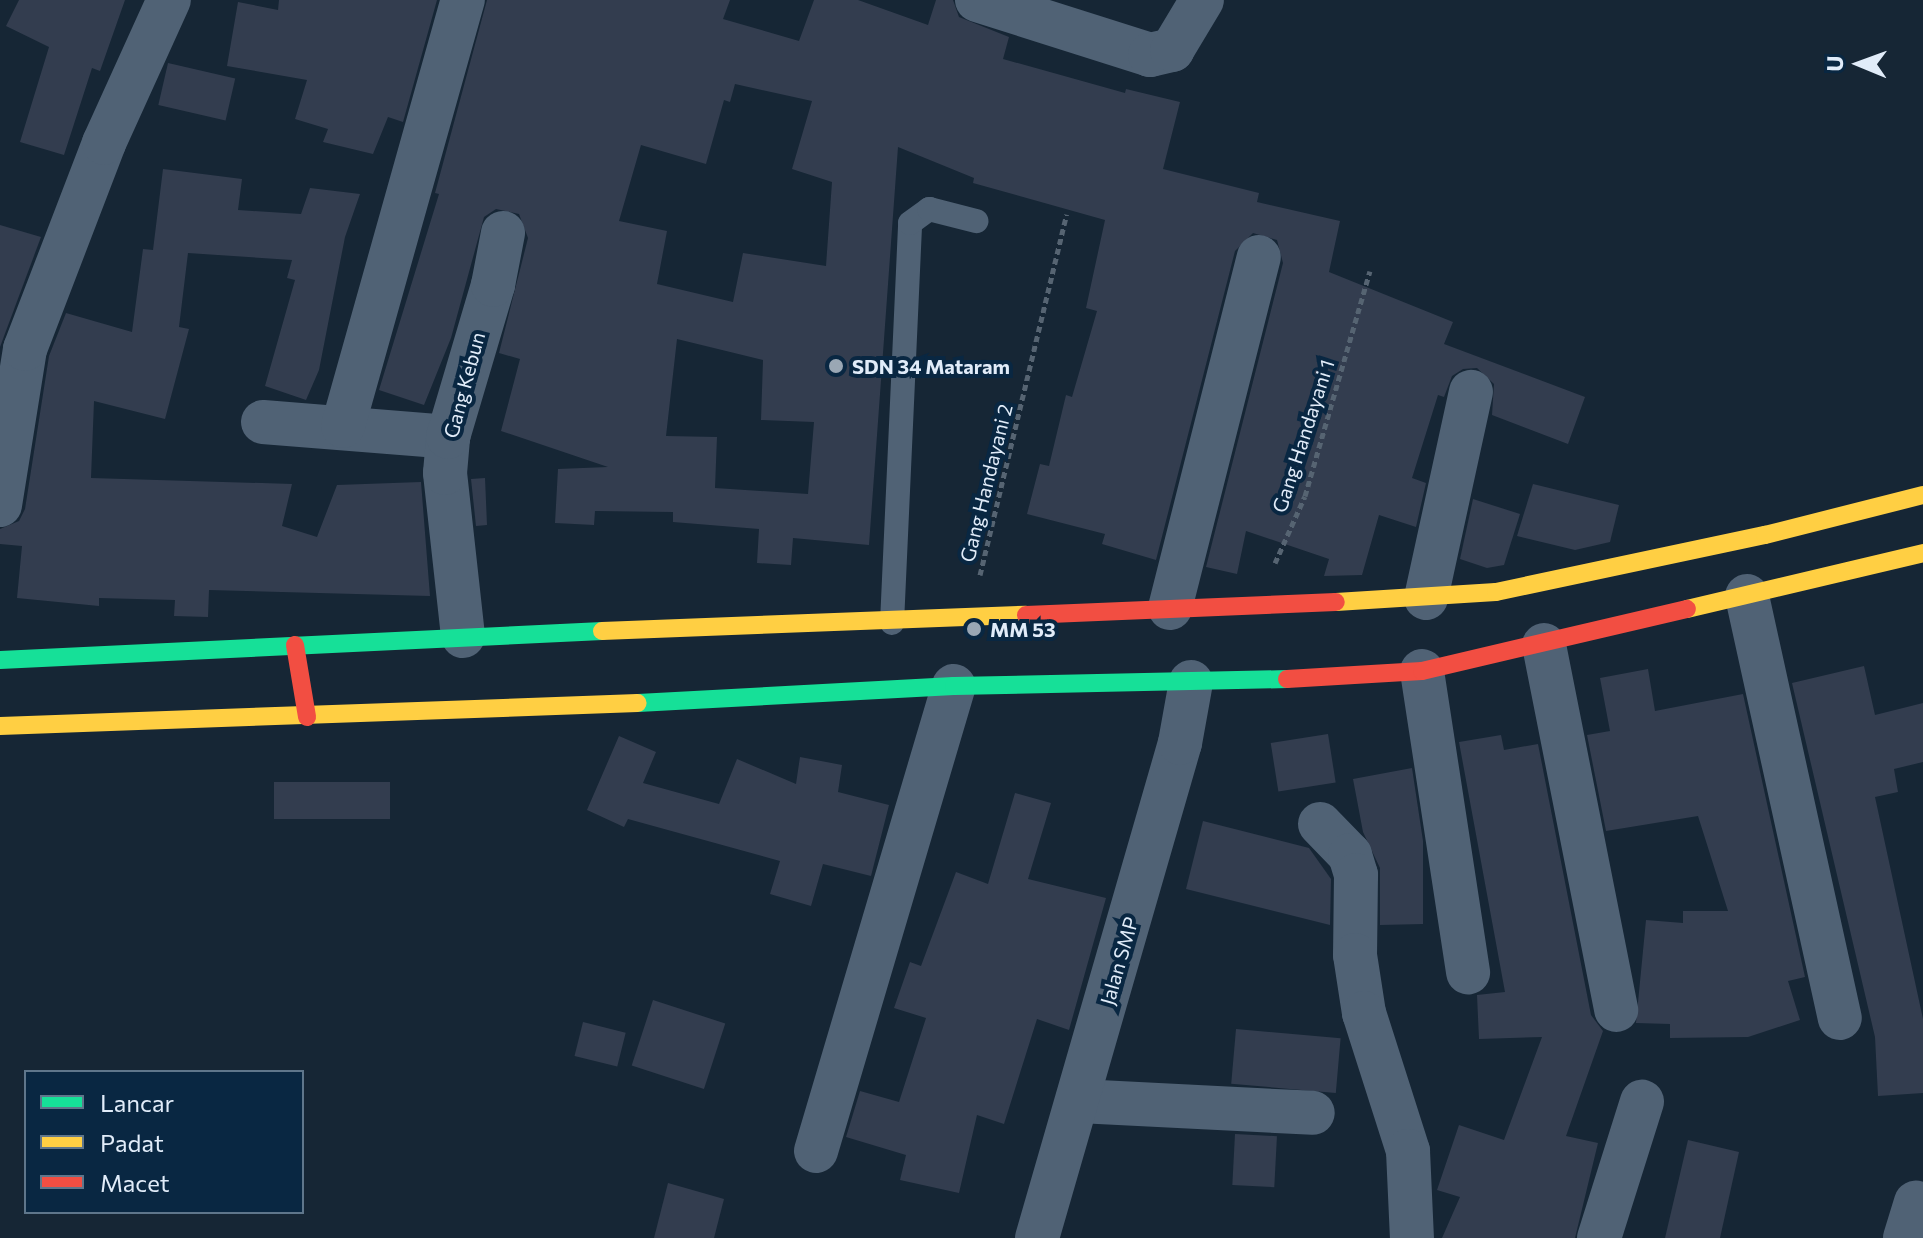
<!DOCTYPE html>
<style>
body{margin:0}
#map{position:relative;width:1923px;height:1238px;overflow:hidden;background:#162635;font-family:Commissioner,sans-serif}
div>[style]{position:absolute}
.building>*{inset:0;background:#333d4f;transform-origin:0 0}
.path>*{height:5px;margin-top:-2.5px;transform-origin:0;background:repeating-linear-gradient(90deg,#566472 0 6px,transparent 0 10px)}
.lane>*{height:24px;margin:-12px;padding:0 12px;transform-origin:12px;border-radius:12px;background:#506275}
.street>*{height:44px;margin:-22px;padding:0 22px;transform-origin:22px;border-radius:22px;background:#506275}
.fast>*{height:18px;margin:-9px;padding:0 9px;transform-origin:9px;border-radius:9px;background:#16e098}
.slow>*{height:18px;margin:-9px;padding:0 9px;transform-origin:9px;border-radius:9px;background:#ffcf43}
.jam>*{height:18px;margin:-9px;padding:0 9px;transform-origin:9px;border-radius:9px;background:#f24e42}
.dots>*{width:22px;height:22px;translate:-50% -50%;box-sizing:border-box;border:4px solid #092742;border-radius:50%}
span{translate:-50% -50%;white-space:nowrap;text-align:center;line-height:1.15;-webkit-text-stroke:8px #092742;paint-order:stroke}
.poi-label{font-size:20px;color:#e1ecf9;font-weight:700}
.left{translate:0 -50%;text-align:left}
.street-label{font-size:20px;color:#e1ecf9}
.legend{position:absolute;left:24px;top:1070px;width:280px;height:144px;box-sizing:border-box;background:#092742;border:2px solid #5f768b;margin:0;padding:10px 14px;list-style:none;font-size:24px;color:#e1ecf9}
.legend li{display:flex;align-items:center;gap:16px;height:40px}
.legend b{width:40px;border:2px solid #5f768b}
.north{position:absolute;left:1819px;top:24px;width:80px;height:80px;-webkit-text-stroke:6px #092742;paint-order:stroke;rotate:271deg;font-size:22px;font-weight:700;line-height:32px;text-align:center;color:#e1ecf9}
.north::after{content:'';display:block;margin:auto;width:28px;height:36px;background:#e1ecf9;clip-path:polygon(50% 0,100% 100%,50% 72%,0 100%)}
</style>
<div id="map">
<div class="building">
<div style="clip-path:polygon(19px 0,125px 0,100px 71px,92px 68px,64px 155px,20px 142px,49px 47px,6px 26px)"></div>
<div style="clip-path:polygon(279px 0,437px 0,403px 122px,388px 117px,373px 154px,323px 142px,328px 129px,295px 119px,307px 80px,227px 66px,238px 2px,278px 10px)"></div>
<div style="clip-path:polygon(evenodd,487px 0,730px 0,723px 19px,799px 41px,814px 0,858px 0,928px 25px,936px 0,953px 0,959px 17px,1009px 37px,1003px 59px,1125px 93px,1126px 89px,1180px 102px,1163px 169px,1259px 193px,1257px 202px,1340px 221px,1329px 272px,1453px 322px,1444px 344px,1585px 397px,1568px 444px,1492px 415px,1494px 384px,1477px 368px,1463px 369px,1452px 376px,1444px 397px,1438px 395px,1412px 478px,1426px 483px,1416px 527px,1379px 515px,1362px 575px,1324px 576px,1329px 559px,1246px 531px,1237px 574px,1206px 567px,1283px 263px,1277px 240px,1253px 233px,1235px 251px,1156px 560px,1102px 544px,1105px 534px,1027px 514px,1040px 464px,1049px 466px,1066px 395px,1072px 397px,1097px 311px,1086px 308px,1105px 220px,973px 183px,974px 178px,898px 147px,869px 545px,793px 538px,791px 565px,757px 563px,759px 529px,673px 522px,673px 512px,595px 511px,594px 525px,555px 523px,558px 469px,608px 467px,501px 431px,520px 359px,499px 353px,528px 238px,519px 214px,496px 209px,484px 217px,451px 338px,424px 405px,379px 390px,439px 194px,435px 193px,487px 0,735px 84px,812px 101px,792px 169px,832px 182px,826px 266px,743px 253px,733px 302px,657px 284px,667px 231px,619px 221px,641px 145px,706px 164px,724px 100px,730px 102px,735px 84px,487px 0,677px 339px,763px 360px,761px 420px,814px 422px,808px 494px,715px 488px,717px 437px,666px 436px,677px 339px)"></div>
<div style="left:168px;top:63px;width:69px;height:43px;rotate:13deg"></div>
<div style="clip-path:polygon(163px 169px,242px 179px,238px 210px,301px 214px,310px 188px,360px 194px,345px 237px,319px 370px,306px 400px,265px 386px,295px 280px,287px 278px,292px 260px,188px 253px,179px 327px,189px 329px,165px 419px,94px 401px,91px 478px,292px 484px,282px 526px,317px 537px,337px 485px,421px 482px,430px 596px,209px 590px,208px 617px,174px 616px,175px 600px,99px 598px,99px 606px,17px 598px,22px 546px,0 544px,0 529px,19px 521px,25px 509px,49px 356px,66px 313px,132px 332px,143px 249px,153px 250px)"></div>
<div style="clip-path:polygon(0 225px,41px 237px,0 347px)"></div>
<div style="clip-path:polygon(485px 478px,487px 525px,476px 526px,471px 479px)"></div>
<div style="clip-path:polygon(1533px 484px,1619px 505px,1610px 542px,1575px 550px,1517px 536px)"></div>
<div style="clip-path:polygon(1473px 499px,1520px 514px,1504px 565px,1487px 568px,1460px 559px)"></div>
<div style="clip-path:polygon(1864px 666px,1875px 715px,1923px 703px,1923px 762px,1894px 769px,1898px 792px,1875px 797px,1923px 1019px,1923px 1093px,1878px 1096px,1875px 1037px,1792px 683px)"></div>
<div style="clip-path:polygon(1648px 669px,1655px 711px,1743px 694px,1805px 977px,1788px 981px,1800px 1020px,1748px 1037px,1670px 1038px,1670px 1024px,1636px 1023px,1646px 920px,1683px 923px,1683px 911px,1728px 911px,1698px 816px,1606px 831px,1587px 735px,1610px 731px,1600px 678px)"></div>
<div style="left:1328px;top:734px;width:49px;height:58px;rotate:81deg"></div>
<div style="clip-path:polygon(1501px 735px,1504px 750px,1538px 744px,1591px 1015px,1603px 1031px,1566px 1136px,1598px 1143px,1575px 1238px,1442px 1238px,1460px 1197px,1437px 1190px,1459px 1125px,1504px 1140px,1542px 1037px,1479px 1039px,1477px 995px,1505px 992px,1459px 742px)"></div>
<div style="clip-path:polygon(619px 736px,656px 752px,643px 783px,719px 804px,737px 759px,796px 784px,800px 757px,842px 765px,838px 792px,889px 805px,871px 876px,823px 864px,811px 906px,770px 894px,780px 861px,628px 819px,624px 827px,587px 810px)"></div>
<div style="clip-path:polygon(1412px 768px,1423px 841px,1423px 924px,1380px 925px,1380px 868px,1363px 832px,1353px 779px)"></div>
<div style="left:390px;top:782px;width:37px;height:116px;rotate:90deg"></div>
<div style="clip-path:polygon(1015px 793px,1051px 803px,1028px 879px,1106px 898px,1069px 1030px,1037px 1019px,1004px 1124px,977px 1115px,959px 1193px,900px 1180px,906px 1155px,846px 1137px,860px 1091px,899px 1102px,926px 1018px,894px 1008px,910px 962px,921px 966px,956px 872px,988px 884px)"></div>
<div style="clip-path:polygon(1203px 821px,1309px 848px,1331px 879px,1330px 925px,1186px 889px)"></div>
<div style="left:653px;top:1000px;width:76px;height:69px;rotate:18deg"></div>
<div style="left:583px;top:1022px;width:44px;height:35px;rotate:14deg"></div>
<div style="left:1236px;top:1029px;width:105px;height:55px;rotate:5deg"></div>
<div style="left:1235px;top:1134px;width:42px;height:51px;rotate:3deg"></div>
<div style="clip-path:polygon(1688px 1140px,1739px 1152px,1720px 1238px,1665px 1238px)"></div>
<div style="clip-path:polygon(668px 1183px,724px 1199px,714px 1238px,654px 1238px)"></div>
</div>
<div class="path">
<div style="left:1275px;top:563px;width:73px;rotate:-65.9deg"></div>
<div style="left:1305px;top:496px;width:234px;rotate:-73.9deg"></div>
<div style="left:980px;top:575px;width:371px;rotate:-76.5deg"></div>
</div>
<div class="lane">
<div style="left:892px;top:623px;width:400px;rotate:-87.4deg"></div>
<div style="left:910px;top:223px;width:24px;rotate:-36deg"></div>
<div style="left:929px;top:209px;width:49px;rotate:14.3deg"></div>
</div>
<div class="street">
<div style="left:977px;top:0;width:182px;rotate:17.6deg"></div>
<div style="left:1150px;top:55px;width:23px;rotate:-13deg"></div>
<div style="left:1172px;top:50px;width:58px;rotate:-59deg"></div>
<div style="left:263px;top:422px;width:186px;rotate:4.6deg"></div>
<div style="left:343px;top:426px;width:443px;rotate:-74.3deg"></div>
<div style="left:0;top:505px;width:158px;rotate:-80.9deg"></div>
<div style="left:25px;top:349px;width:221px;rotate:-69deg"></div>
<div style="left:104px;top:143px;width:157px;rotate:-65.6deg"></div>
<div style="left:1747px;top:596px;width:432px;rotate:77.6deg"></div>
<div style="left:1426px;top:598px;width:211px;rotate:-77.7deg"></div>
<div style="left:1170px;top:608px;width:362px;rotate:-75.8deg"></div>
<div style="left:463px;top:636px;width:164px;rotate:-96.3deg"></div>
<div style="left:445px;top:473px;width:36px;rotate:-85deg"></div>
<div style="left:448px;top:437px;width:159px;rotate:-73.5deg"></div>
<div style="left:493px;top:285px;width:53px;rotate:-79.1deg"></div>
<div style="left:1544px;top:645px;width:372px;rotate:78.8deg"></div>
<div style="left:1422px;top:671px;width:305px;rotate:81.3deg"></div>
<div style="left:1320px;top:824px;width:43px;rotate:45.9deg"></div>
<div style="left:1350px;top:855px;width:21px;rotate:73deg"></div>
<div style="left:1356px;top:875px;width:80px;rotate:90.7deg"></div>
<div style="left:1355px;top:955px;width:59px;rotate:81.2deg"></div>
<div style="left:1364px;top:1013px;width:145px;rotate:72.3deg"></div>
<div style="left:1408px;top:1151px;width:87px;rotate:87.4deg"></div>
<div style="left:1079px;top:1101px;width:234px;rotate:2.9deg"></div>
<div style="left:816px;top:1151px;width:485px;rotate:-73.5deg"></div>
<div style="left:1037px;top:1238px;width:515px;rotate:-73.89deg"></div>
<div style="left:1180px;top:743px;width:62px;rotate:-79.8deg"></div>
<div style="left:1599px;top:1238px;width:143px;rotate:-72.5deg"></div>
<div style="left:1905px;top:1238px;width:37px;rotate:-73deg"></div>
</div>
<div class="fast">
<div style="left:0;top:660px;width:603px;rotate:-2.76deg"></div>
<div style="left:638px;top:703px;width:316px;rotate:-3.1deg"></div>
<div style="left:954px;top:686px;width:333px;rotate:-1.2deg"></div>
</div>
<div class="slow">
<div style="left:1336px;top:602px;width:160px;rotate:-3.6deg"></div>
<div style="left:1496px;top:592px;width:275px;rotate:-12deg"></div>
<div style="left:1765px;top:535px;width:163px;rotate:-14.2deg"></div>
<div style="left:1687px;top:609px;width:243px;rotate:-13.3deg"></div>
<div style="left:602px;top:631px;width:424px;rotate:-2.2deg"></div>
<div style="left:0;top:726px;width:638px;rotate:-2.06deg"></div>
</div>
<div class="jam">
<div style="left:1026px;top:615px;width:310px;rotate:-2.4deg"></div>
<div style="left:295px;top:645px;width:73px;rotate:80.5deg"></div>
<div style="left:1287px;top:679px;width:135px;rotate:-3.4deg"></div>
<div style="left:1422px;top:671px;width:272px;rotate:-13.2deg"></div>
</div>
<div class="dots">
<div style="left:836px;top:366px;background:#9aa7b4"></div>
<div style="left:974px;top:629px;background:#9aa7b4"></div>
</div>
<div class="poi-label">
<span class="left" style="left:852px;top:366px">SDN 34 Mataram</span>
<span class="left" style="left:990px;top:629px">MM 53</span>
</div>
<div class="street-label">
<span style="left:464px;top:385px;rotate:-75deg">Gang Kebun</span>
<span style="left:1303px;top:436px;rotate:-72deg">Gang Handayani 1</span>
<span style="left:986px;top:483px;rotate:-76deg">Gang Handayani 2</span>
<span style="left:1119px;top:961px;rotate:-74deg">Jalan SMP</span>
</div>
<ul class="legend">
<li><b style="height:10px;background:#16e098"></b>Lancar</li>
<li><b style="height:10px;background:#ffcf43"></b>Padat</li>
<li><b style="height:10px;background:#f24e42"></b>Macet</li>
</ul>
<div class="north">U</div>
</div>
